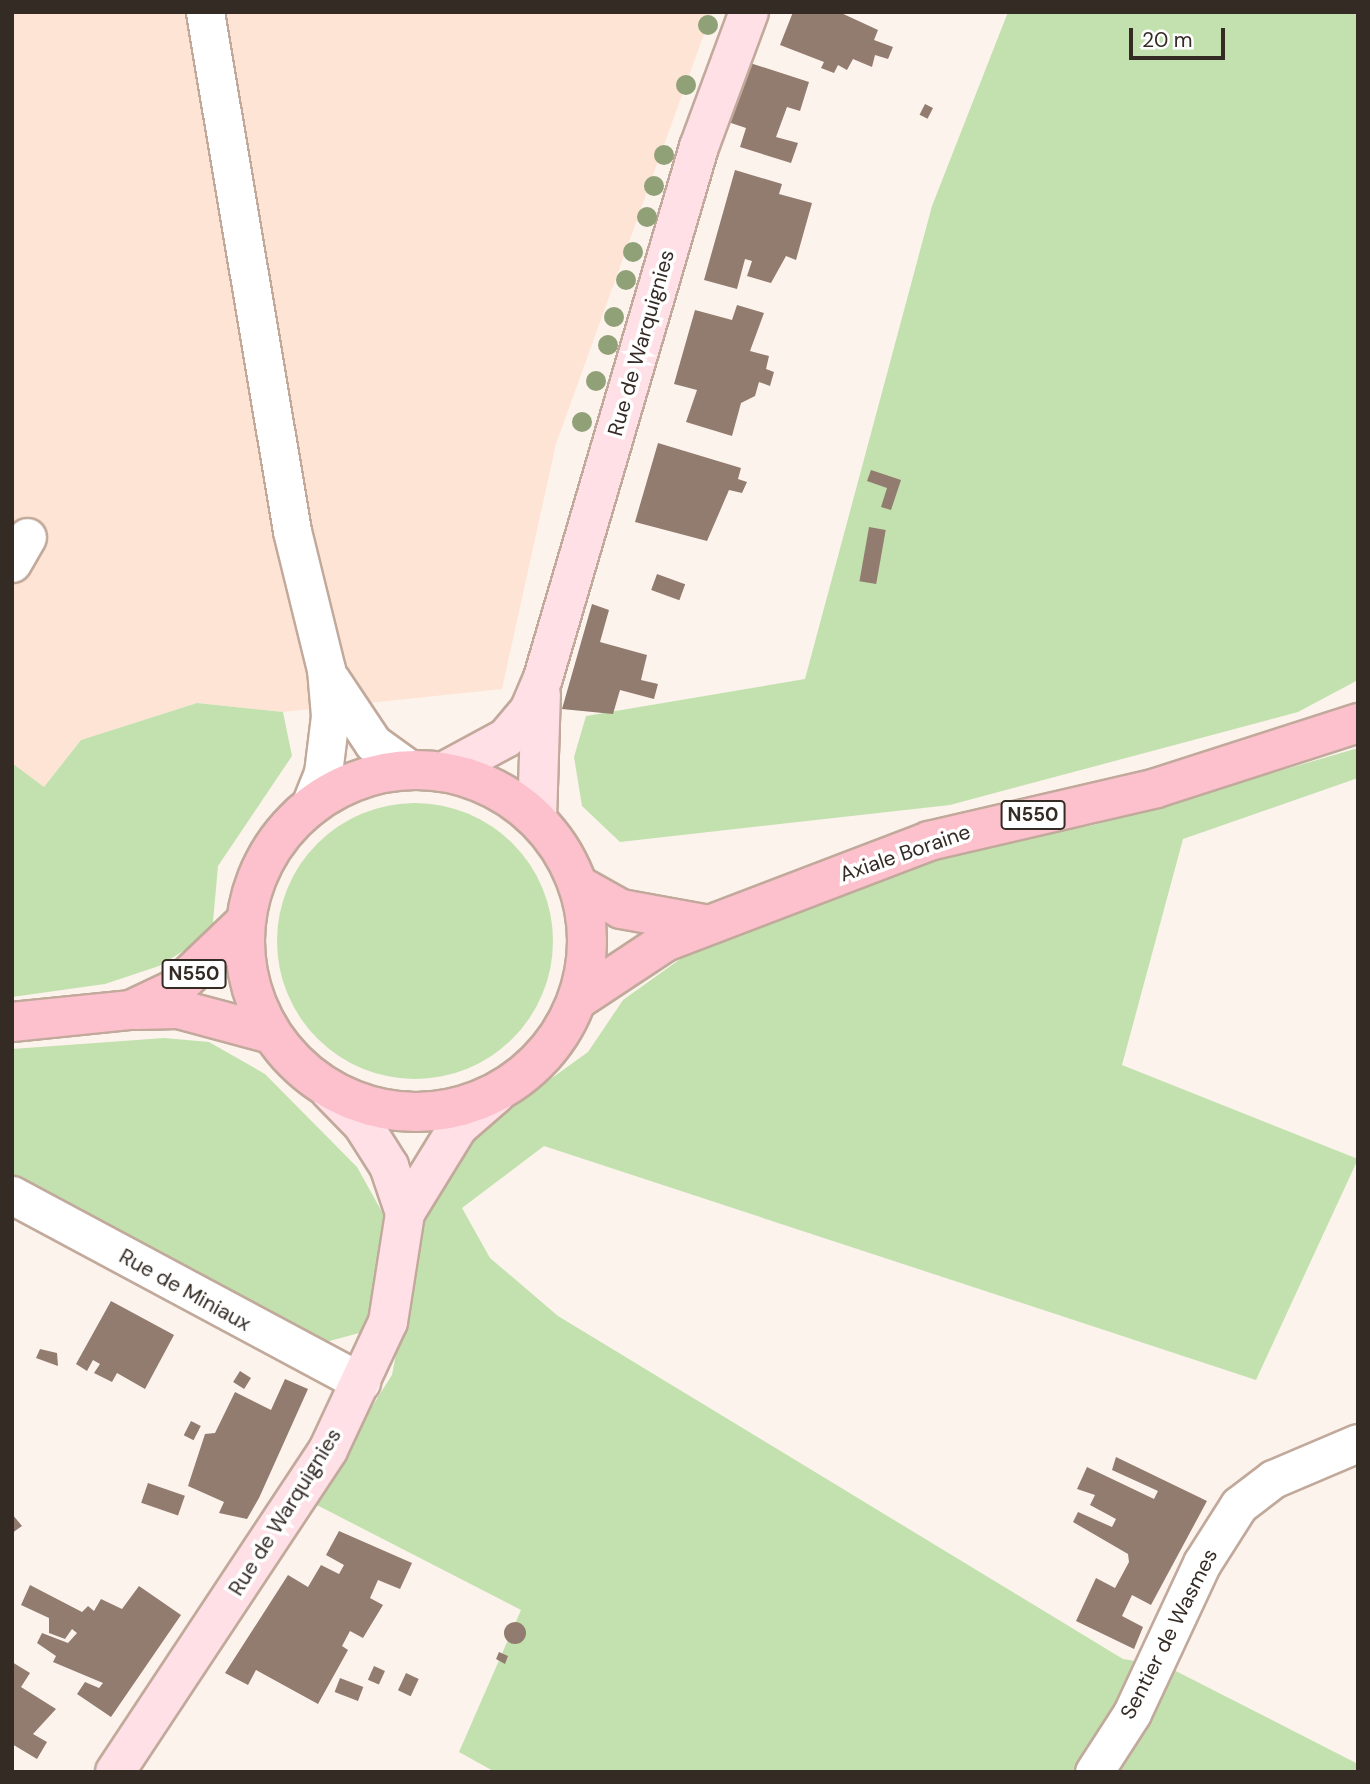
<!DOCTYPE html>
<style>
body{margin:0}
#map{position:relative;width:1370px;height:1784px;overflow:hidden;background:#fdf3ed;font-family:"DM Sans",sans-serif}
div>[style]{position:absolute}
.built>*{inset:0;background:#fee4d5}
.green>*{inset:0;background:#c2e1af}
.round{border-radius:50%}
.building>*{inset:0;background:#927b6f;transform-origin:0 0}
.roads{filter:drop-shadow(2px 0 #c1a99b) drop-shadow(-2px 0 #c1a99b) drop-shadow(0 2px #c1a99b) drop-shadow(0 -2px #c1a99b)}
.street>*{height:37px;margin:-18.5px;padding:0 18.5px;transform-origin:18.5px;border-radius:18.5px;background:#fff}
.secondary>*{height:38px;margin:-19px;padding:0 19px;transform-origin:19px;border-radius:19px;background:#fee0e6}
.primary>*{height:38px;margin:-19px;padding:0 19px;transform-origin:19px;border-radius:19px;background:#fdc1cd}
.primary>.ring{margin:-19px;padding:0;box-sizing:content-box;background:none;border:38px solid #fdc1cd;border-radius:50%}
.trees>*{width:20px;height:20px;margin:-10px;border-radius:50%;background:#90a077}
span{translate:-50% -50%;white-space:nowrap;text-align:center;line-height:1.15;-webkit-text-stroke:7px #fff;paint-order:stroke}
.shield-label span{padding:2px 5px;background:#fff;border:2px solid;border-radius:5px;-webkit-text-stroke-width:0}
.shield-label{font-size:19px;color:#342b25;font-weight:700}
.street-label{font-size:21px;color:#342b25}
.frame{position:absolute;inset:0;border:14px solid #342b25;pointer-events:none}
.scale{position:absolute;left:1129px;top:28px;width:96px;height:32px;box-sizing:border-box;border:4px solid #342b25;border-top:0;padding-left:9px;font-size:21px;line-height:24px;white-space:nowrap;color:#342b25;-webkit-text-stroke:5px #fff;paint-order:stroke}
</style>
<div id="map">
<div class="built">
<div style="clip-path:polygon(12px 12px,712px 12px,556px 444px,502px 689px,283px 712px,197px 703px,81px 740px,44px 787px,12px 763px)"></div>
</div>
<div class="green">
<div style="clip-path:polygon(1008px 12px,1358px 12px,1358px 680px,1298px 712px,950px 805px,620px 842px,582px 806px,574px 757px,586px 716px,805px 679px,932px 206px)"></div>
<div style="clip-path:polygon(197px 703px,283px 712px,292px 756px,218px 866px,212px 933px,159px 966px,105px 984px,12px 997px,12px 763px,44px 787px,81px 740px)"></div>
<div style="clip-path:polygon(1358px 748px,1358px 778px,1183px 839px,1122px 1065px,1358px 1159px,1256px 1380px,544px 1146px,462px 1208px,490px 1258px,558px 1316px,1123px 1659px,1166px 1666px,1358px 1764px,1358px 1772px,495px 1772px,459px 1752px,521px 1610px,311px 1502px,392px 1375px,427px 1194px,474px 1134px,588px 1052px,623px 1000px,683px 957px,974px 846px,1094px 825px)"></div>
<div class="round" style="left:277px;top:803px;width:276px;height:276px"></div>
<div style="clip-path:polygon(164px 1038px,209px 1042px,265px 1074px,357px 1167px,391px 1228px,363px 1332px,322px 1343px,12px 1174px,12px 1049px)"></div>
</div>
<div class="building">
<div style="clip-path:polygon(793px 12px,839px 12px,878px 30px,874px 40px,893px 47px,888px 59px,875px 55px,872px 67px,853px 59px,847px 70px,838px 65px,834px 73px,821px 68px,824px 62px,780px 45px)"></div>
<div style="clip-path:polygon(750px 63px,809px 82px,800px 111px,787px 107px,776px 137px,798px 143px,791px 163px,740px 147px,746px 128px,728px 122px)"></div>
<div style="left:925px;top:104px;width:9px;height:12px;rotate:27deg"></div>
<div style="clip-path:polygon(735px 170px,782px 184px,779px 194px,812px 203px,796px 260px,786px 256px,771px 283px,747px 276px,752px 261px,745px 259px,737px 289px,704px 280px)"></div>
<div style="clip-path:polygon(737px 305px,764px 313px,750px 351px,769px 356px,766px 369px,774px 372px,770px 386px,759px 382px,755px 396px,741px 403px,732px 436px,686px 422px,697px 390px,674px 384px,695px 310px,732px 320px)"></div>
<div style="clip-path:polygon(658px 443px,741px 468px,738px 479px,747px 482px,742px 493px,729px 490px,707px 541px,635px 522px)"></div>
<div style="clip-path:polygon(871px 470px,901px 480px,891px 510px,881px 507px,887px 488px,867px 481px)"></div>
<div style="left:869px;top:527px;width:17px;height:55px;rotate:10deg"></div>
<div style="left:657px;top:574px;width:30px;height:17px;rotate:20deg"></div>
<div style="clip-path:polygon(592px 604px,609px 610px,600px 642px,647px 655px,641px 680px,658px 684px,654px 699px,620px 690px,613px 714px,562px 709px)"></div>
<div style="clip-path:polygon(111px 1301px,174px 1335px,145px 1389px,117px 1373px,112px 1382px,94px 1373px,100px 1364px,93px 1360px,87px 1371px,76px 1364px)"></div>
<div style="clip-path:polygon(40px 1349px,57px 1353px,58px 1366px,36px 1358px)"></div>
<div style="left:240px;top:1371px;width:13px;height:13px;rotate:32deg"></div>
<div style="clip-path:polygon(285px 1379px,308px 1389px,259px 1498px,247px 1519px,219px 1513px,224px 1502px,188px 1486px,205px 1434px,215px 1433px,235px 1392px,271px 1410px)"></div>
<div style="left:191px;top:1421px;width:11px;height:16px;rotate:27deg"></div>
<div style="clip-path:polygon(1116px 1457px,1207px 1501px,1151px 1605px,1132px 1595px,1122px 1616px,1143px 1627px,1134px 1649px,1076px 1621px,1096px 1578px,1115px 1588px,1129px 1562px,1128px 1554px,1073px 1522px,1078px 1512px,1112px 1527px,1116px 1519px,1090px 1505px,1095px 1495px,1077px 1489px,1087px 1467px,1154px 1499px,1158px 1491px,1112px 1470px)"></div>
<div style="left:148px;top:1483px;width:39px;height:21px;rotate:19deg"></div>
<div style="clip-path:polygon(12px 1514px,22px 1526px,12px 1533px)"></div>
<div style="clip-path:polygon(339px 1531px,412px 1563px,400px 1589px,378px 1580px,370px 1598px,383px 1605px,363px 1638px,350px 1631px,342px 1646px,348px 1650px,318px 1704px,256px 1670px,248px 1685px,225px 1673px,288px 1575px,308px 1587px,321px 1565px,339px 1574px,344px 1565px,326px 1555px)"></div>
<div style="clip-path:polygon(30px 1585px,82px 1612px,88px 1606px,94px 1611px,101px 1599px,122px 1609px,139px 1586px,181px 1615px,111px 1717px,77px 1694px,85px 1682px,99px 1688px,103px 1683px,53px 1662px,56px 1656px,37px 1643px,42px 1633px,68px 1643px,77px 1633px,72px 1629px,65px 1639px,49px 1633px,49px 1618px,21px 1605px)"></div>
<div class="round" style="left:504px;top:1622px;width:22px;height:22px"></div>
<div style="clip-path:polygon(499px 1652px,508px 1656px,505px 1664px,496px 1659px)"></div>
<div style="clip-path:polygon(12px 1662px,30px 1673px,21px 1687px,56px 1709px,33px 1734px,47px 1742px,37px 1759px,12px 1744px)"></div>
<div style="left:374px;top:1666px;width:12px;height:15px;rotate:24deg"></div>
<div style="left:406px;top:1673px;width:14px;height:19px;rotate:25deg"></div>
<div style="left:340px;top:1678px;width:25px;height:15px;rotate:21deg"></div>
</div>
<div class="roads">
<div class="street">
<div style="left:205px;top:12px;width:526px;rotate:80.48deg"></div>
<div style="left:292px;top:531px;width:142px;rotate:76.2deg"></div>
<div style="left:326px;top:669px;width:47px;rotate:85.1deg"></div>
<div style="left:330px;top:716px;width:57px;rotate:97deg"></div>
<div style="left:323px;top:773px;width:37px;rotate:112deg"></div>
<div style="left:12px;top:563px;width:30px;rotate:-60deg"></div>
<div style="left:331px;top:680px;width:76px;rotate:56.3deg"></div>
<div style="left:373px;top:743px;width:44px;rotate:35.8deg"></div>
<div style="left:12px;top:1195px;width:396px;rotate:28.2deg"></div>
<div style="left:1094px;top:1772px;width:70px;rotate:-57.2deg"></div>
<div style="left:1132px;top:1713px;width:166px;rotate:-65deg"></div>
<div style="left:1202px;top:1563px;width:69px;rotate:-57.5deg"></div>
<div style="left:1239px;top:1505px;width:43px;rotate:-37.4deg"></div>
<div style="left:1273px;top:1479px;width:92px;rotate:-23deg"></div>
</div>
<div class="secondary">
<div style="left:443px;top:772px;width:72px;rotate:-28.4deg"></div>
<div style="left:506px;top:738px;width:35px;rotate:-50deg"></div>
<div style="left:529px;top:711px;width:36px;rotate:-67deg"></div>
<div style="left:543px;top:678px;width:553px;rotate:-73.63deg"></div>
<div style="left:699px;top:147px;width:144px;rotate:-69.7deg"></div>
<div style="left:537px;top:819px;width:125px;rotate:-88.2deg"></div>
<div style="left:329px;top:1090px;width:49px;rotate:45.8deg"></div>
<div style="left:363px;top:1125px;width:49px;rotate:57.6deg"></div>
<div style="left:389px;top:1166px;width:50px;rotate:71.2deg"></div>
<div style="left:115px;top:1772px;width:386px;rotate:-56.5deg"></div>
<div style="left:328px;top:1450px;width:141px;rotate:-64.9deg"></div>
<div style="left:388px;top:1322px;width:110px;rotate:-81.1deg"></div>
<div style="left:405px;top:1213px;width:101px;rotate:-58.4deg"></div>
<div style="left:458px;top:1127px;width:50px;rotate:-41deg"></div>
</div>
<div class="primary">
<div class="ring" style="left:245px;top:770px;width:304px;height:304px"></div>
<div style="left:580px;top:886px;width:47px;rotate:29.3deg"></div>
<div style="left:621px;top:909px;width:84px;rotate:10.2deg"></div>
<div style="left:579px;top:999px;width:103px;rotate:-33.5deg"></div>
<div style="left:665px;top:942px;width:283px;rotate:-20.9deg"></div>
<div style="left:929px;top:841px;width:233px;rotate:-13.1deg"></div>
<div style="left:1156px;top:788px;width:212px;rotate:-17.8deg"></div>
<div style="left:137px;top:1010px;width:41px;rotate:-1.4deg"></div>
<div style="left:178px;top:1009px;width:96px;rotate:15deg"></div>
<div style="left:12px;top:1022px;width:120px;rotate:-5.8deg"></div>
<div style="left:131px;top:1010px;width:49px;rotate:-25.5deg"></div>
<div style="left:175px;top:989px;width:97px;rotate:-43.7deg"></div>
</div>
</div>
<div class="trees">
<div style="left:708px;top:25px"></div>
<div style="left:686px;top:85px"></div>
<div style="left:664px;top:155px"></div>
<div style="left:654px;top:186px"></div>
<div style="left:647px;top:217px"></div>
<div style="left:633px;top:252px"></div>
<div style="left:626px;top:280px"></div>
<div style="left:614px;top:317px"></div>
<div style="left:608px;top:345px"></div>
<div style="left:596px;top:381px"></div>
<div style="left:582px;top:422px"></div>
</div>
<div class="shield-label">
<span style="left:1033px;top:815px">N550</span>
<span style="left:194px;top:974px">N550</span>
</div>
<div class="street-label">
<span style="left:641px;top:343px;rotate:-74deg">Rue de Warquignies</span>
<span style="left:905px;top:853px;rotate:-19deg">Axiale Boraine</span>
<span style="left:185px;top:1290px;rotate:29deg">Rue de Miniaux</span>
<span style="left:285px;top:1512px;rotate:-58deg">Rue de Warquignies</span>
<span style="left:1169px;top:1634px;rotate:-63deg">Sentier de Wasmes</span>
</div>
<div class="frame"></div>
<div class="scale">20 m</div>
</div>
